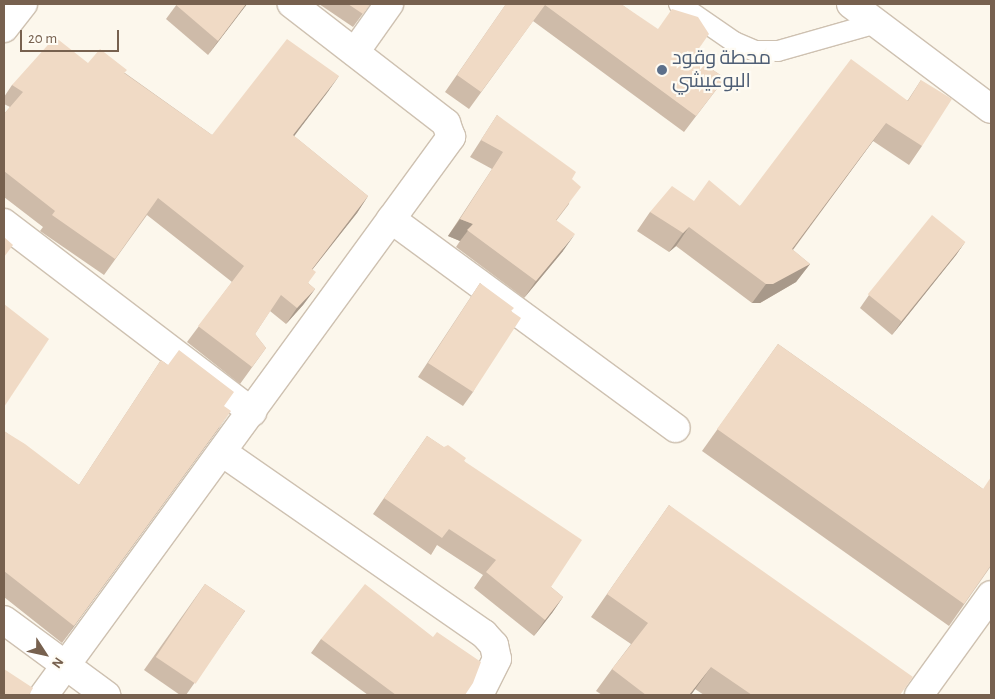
<!DOCTYPE html>
<meta charset="utf-8">
<style>
body{margin:0}
#map{position:relative;width:995px;height:699px;overflow:hidden;background:#fcf7ec;font-family:"Alegreya Sans",Cairo,sans-serif}
div>[style]{position:absolute}
.roads{filter:drop-shadow(1px 0 #cec1b1) drop-shadow(-1px 0 #cec1b1) drop-shadow(0 1px #cec1b1) drop-shadow(0 -1px #cec1b1)}
.service>*{height:20px;margin:-10px;padding:0 10px;transform-origin:10px;border-radius:10px;background:#fff}
.minor>*{height:28px;margin:-14px;padding:0 14px;transform-origin:14px;border-radius:14px;background:#fff}
.secondary>*{height:28px;margin:-14px;padding:0 14px;transform-origin:14px;border-radius:14px;background:#fff}
.wall>*{inset:0;background:#cebba9}
.shaded-wall>*{inset:0;background:#a8998a}
.building>*{inset:0;background:#f0dac5;transform-origin:0 0}
.dots>*{width:14px;height:14px;translate:-50% -50%;box-sizing:border-box;border:2px solid #fefbf3;border-radius:50%}
span{translate:-50% -50%;white-space:nowrap;text-align:center;line-height:1.15;-webkit-text-stroke:4.5px #fefbf3;paint-order:stroke}
.service-label{font-size:20px;color:#4e5e75}
.left{translate:0 -50%;text-align:left}
.frame{position:absolute;inset:0;border:5px solid #77614f;pointer-events:none}
.north{position:absolute;left:20px;top:629px;width:50px;height:50px;-webkit-text-stroke:4px #fefbf3;paint-order:stroke;rotate:125deg;font-size:14px;font-weight:700;line-height:20px;text-align:center;color:#77614f}
.north::after{content:'';display:block;margin:auto;width:18px;height:22px;background:#77614f;clip-path:polygon(50% 0,100% 100%,50% 72%,0 100%)}
.scale{position:absolute;left:20px;top:30px;width:99px;height:22px;box-sizing:border-box;border:2px solid #77614f;border-top:0;padding-left:6px;font-size:15px;line-height:18px;white-space:nowrap;color:#77614f;-webkit-text-stroke:4px #fefbf3;paint-order:stroke}
</style>
<div id="map">
<div class="roads">
<div class="service">
<div style="left:679px;top:4px;width:67px;rotate:34.6deg"></div>
<div style="left:734px;top:42px;width:23px;rotate:23deg"></div>
<div style="left:755px;top:51px;width:23px"></div>
<div style="left:778px;top:51px;width:103px;rotate:-15.8deg"></div>
</div>
<div class="minor">
<div style="left:4px;top:28px;width:31px;rotate:-52deg"></div>
<div style="left:355px;top:52px;width:59px;rotate:-54.7deg"></div>
<div style="left:391px;top:219px;width:353px;rotate:36.3deg"></div>
<div style="left:4px;top:223px;width:312px;rotate:37.3deg"></div>
<div style="left:222px;top:452px;width:319px;rotate:34.8deg"></div>
<div style="left:484px;top:634px;width:15px;rotate:48deg"></div>
<div style="left:494px;top:645px;width:14px;rotate:78deg"></div>
<div style="left:497px;top:659px;width:40px;rotate:116.6deg"></div>
<div style="left:4px;top:620px;width:127px;rotate:36.3deg"></div>
<div style="left:44px;top:695px;width:691px;rotate:-53.89deg"></div>
<div style="left:451px;top:137px;width:15px;rotate:-110deg"></div>
<div style="left:446px;top:123px;width:195px;rotate:-142.3deg"></div>
</div>
<div class="secondary">
<div style="left:851px;top:4px;width:175px;rotate:36.9deg"></div>
<div style="left:919px;top:695px;width:123px;rotate:-54.2deg"></div>
</div>
</div>
<div class="wall">
<div style="clip-path:polygon(177px 4px,247px 4px,208px 55px,166px 19px)"></div>
<div style="clip-path:polygon(319px 4px,370px 4px,353px 27px)"></div>
<div style="clip-path:polygon(506px 4px,621px 4px,693px 57px,725px 78px,713px 94px,684px 132px,533px 21px,469px 109px,445px 92px)"></div>
<div style="clip-path:polygon(88px 63px,125px 73px,212px 135px,339px 76px,294px 136px,368px 196px,357px 213px,312px 270px,308px 283px,315px 289px,303px 305px,286px 324px,270px 311px,255px 334px,266px 348px,240px 384px,187px 342px,232px 282px,147px 215px,104px 275px,40px 231px,43px 227px,4px 197px,4px 114px,10px 107px,4px 104px,4px 97px,12px 85px)"></div>
<div style="clip-path:polygon(921px 80px,922px 146px,909px 165px,873px 141px,793px 250px,810px 264px,796px 282px,760px 303px,752px 303px,676px 246px,669px 252px,637px 231px,650px 212px,694px 201px,740px 206px,908px 100px)"></div>
<div style="clip-path:polygon(497px 115px,572px 179px,569px 204px,556px 221px,563px 251px,524px 298px,456px 247px,460px 241px,448px 236px,492px 169px,470px 157px)"></div>
<div style="clip-path:polygon(965px 242px,956px 255px,892px 335px,860px 308px,869px 295px)"></div>
<div style="clip-path:polygon(480px 283px,512px 312px,473px 392px,463px 406px,418px 377px)"></div>
<div style="clip-path:polygon(778px 344px,983px 489px,991px 566px,949px 626px,702px 451px)"></div>
<div style="clip-path:polygon(161px 360px,224px 406px,219px 428px,62px 643px,4px 597px,4px 431px,79px 485px)"></div>
<div style="clip-path:polygon(427px 436px,464px 461px,551px 587px,563px 597px,552px 613px,534px 636px,474px 588px,483px 575px,437px 545px,431px 555px,373px 514px)"></div>
<div style="clip-path:polygon(669px 505px,900px 695px,704px 695px,695px 689px,691px 695px,602px 695px,596px 691px,612px 669px,631px 644px,591px 617px)"></div>
<div style="clip-path:polygon(205px 584px,245px 611px,186px 695px,180px 695px,144px 670px)"></div>
<div style="clip-path:polygon(433px 637px,465px 695px,368px 695px,311px 653px,321px 639px)"></div>
</div>
<div class="shaded-wall">
<div style="clip-path:polygon(246px 4px,247px 4px,208px 55px,218px 41px)"></div>
<div style="clip-path:polygon(339px 76px,327px 93px,282px 152px,293px 135px)"></div>
<div style="clip-path:polygon(886px 123px,873px 141px,779px 268px,792px 249px)"></div>
<div style="clip-path:polygon(368px 196px,357px 213px,300px 285px,312px 269px)"></div>
<div style="clip-path:polygon(460px 219px,473px 224px,460px 241px,448px 236px)"></div>
<div style="clip-path:polygon(689px 227px,676px 246px,669px 252px,683px 233px)"></div>
<div style="clip-path:polygon(575px 234px,563px 251px,524px 298px,536px 281px)"></div>
<div style="clip-path:polygon(965px 242px,956px 255px,892px 335px,902px 321px)"></div>
<div style="clip-path:polygon(810px 264px,796px 282px,760px 303px,752px 303px,766px 284px)"></div>
<div style="clip-path:polygon(315px 289px,303px 305px,286px 324px,297px 308px)"></div>
<div style="clip-path:polygon(231px 411px,219px 428px,62px 643px,74px 626px)"></div>
<div style="clip-path:polygon(563px 597px,552px 613px,534px 636px,545px 620px)"></div>
<div style="clip-path:polygon(711px 667px,691px 695px,689px 695px)"></div>
</div>
<div class="building">
<div style="clip-path:polygon(177px 4px,246px 4px,218px 41px,176px 5px)"></div>
<div style="clip-path:polygon(348px 4px,370px 4px,363px 14px)"></div>
<div style="clip-path:polygon(506px 4px,621px 4px,658px 29px,672px 9px,698px 17px,709px 34px,693px 57px,725px 78px,696px 116px,545px 5px,481px 92px,457px 75px)"></div>
<div style="clip-path:polygon(55px 37px,88px 63px,100px 49px,127px 70px,124px 73px,212px 135px,287px 39px,339px 76px,293px 135px,368px 196px,312px 269px,316px 272px,308px 283px,315px 289px,297px 308px,281px 295px,255px 334px,266px 348px,252px 367px,198px 326px,244px 266px,158px 198px,115px 259px,52px 215px,55px 211px,4px 171px,4px 114px,23px 92px,12px 85px)"></div>
<div style="clip-path:polygon(851px 59px,908px 101px,921px 80px,952px 99px,922px 146px,886px 123px,792px 249px,810px 264px,773px 284px,766px 284px,689px 227px,683px 233px,650px 212px,672px 186px,694px 201px,709px 180px,740px 206px)"></div>
<div style="clip-path:polygon(497px 115px,576px 172px,572px 179px,581px 187px,556px 220px,575px 234px,536px 281px,467px 230px,473px 224px,460px 219px,503px 152px,481px 140px)"></div>
<div style="left:932px;top:215px;width:43px;height:102px;rotate:39deg"></div>
<div style="clip-path:polygon(4px 237px,13px 245px,4px 257px)"></div>
<div style="clip-path:polygon(480px 283px,514px 308px,511px 311px,521px 318px,473px 392px,428px 363px)"></div>
<div style="clip-path:polygon(4px 304px,49px 339px,4px 407px)"></div>
<div style="clip-path:polygon(778px 344px,983px 489px,991px 477px,991px 565px,964px 604px,717px 429px)"></div>
<div style="clip-path:polygon(179px 350px,234px 392px,224px 406px,231px 411px,74px 626px,4px 571px,4px 431px,25px 444px,79px 485px,161px 360px,168px 365px)"></div>
<div style="clip-path:polygon(427px 436px,444px 447px,448px 445px,466px 458px,464px 461px,582px 540px,551px 587px,563px 597px,545px 620px,486px 572px,496px 560px,449px 529px,442px 538px,384px 498px)"></div>
<div style="clip-path:polygon(669px 505px,913px 677px,900px 695px,752px 695px,711px 667px,689px 695px,646px 695px,612px 669px,648px 623px,607px 594px)"></div>
<div style="left:205px;top:584px;width:48px;height:88px;rotate:34deg"></div>
<div style="clip-path:polygon(365px 584px,433px 637px,437px 632px,481px 662px,473px 683px,465px 695px,396px 695px,321px 639px)"></div>
<div style="clip-path:polygon(4px 669px,33px 688px,29px 695px,4px 695px)"></div>
</div>
<div class="dots">
<div style="left:662px;top:70px;background:#5c6f8a"></div>
</div>
<div class="service-label">
<span class="left" style="left:672px;top:70px">محطة وقود<br>البوعيشي</span>
</div>
<div class="frame"></div>
<div class="north">N</div>
<div class="scale">20 m</div>
</div>
